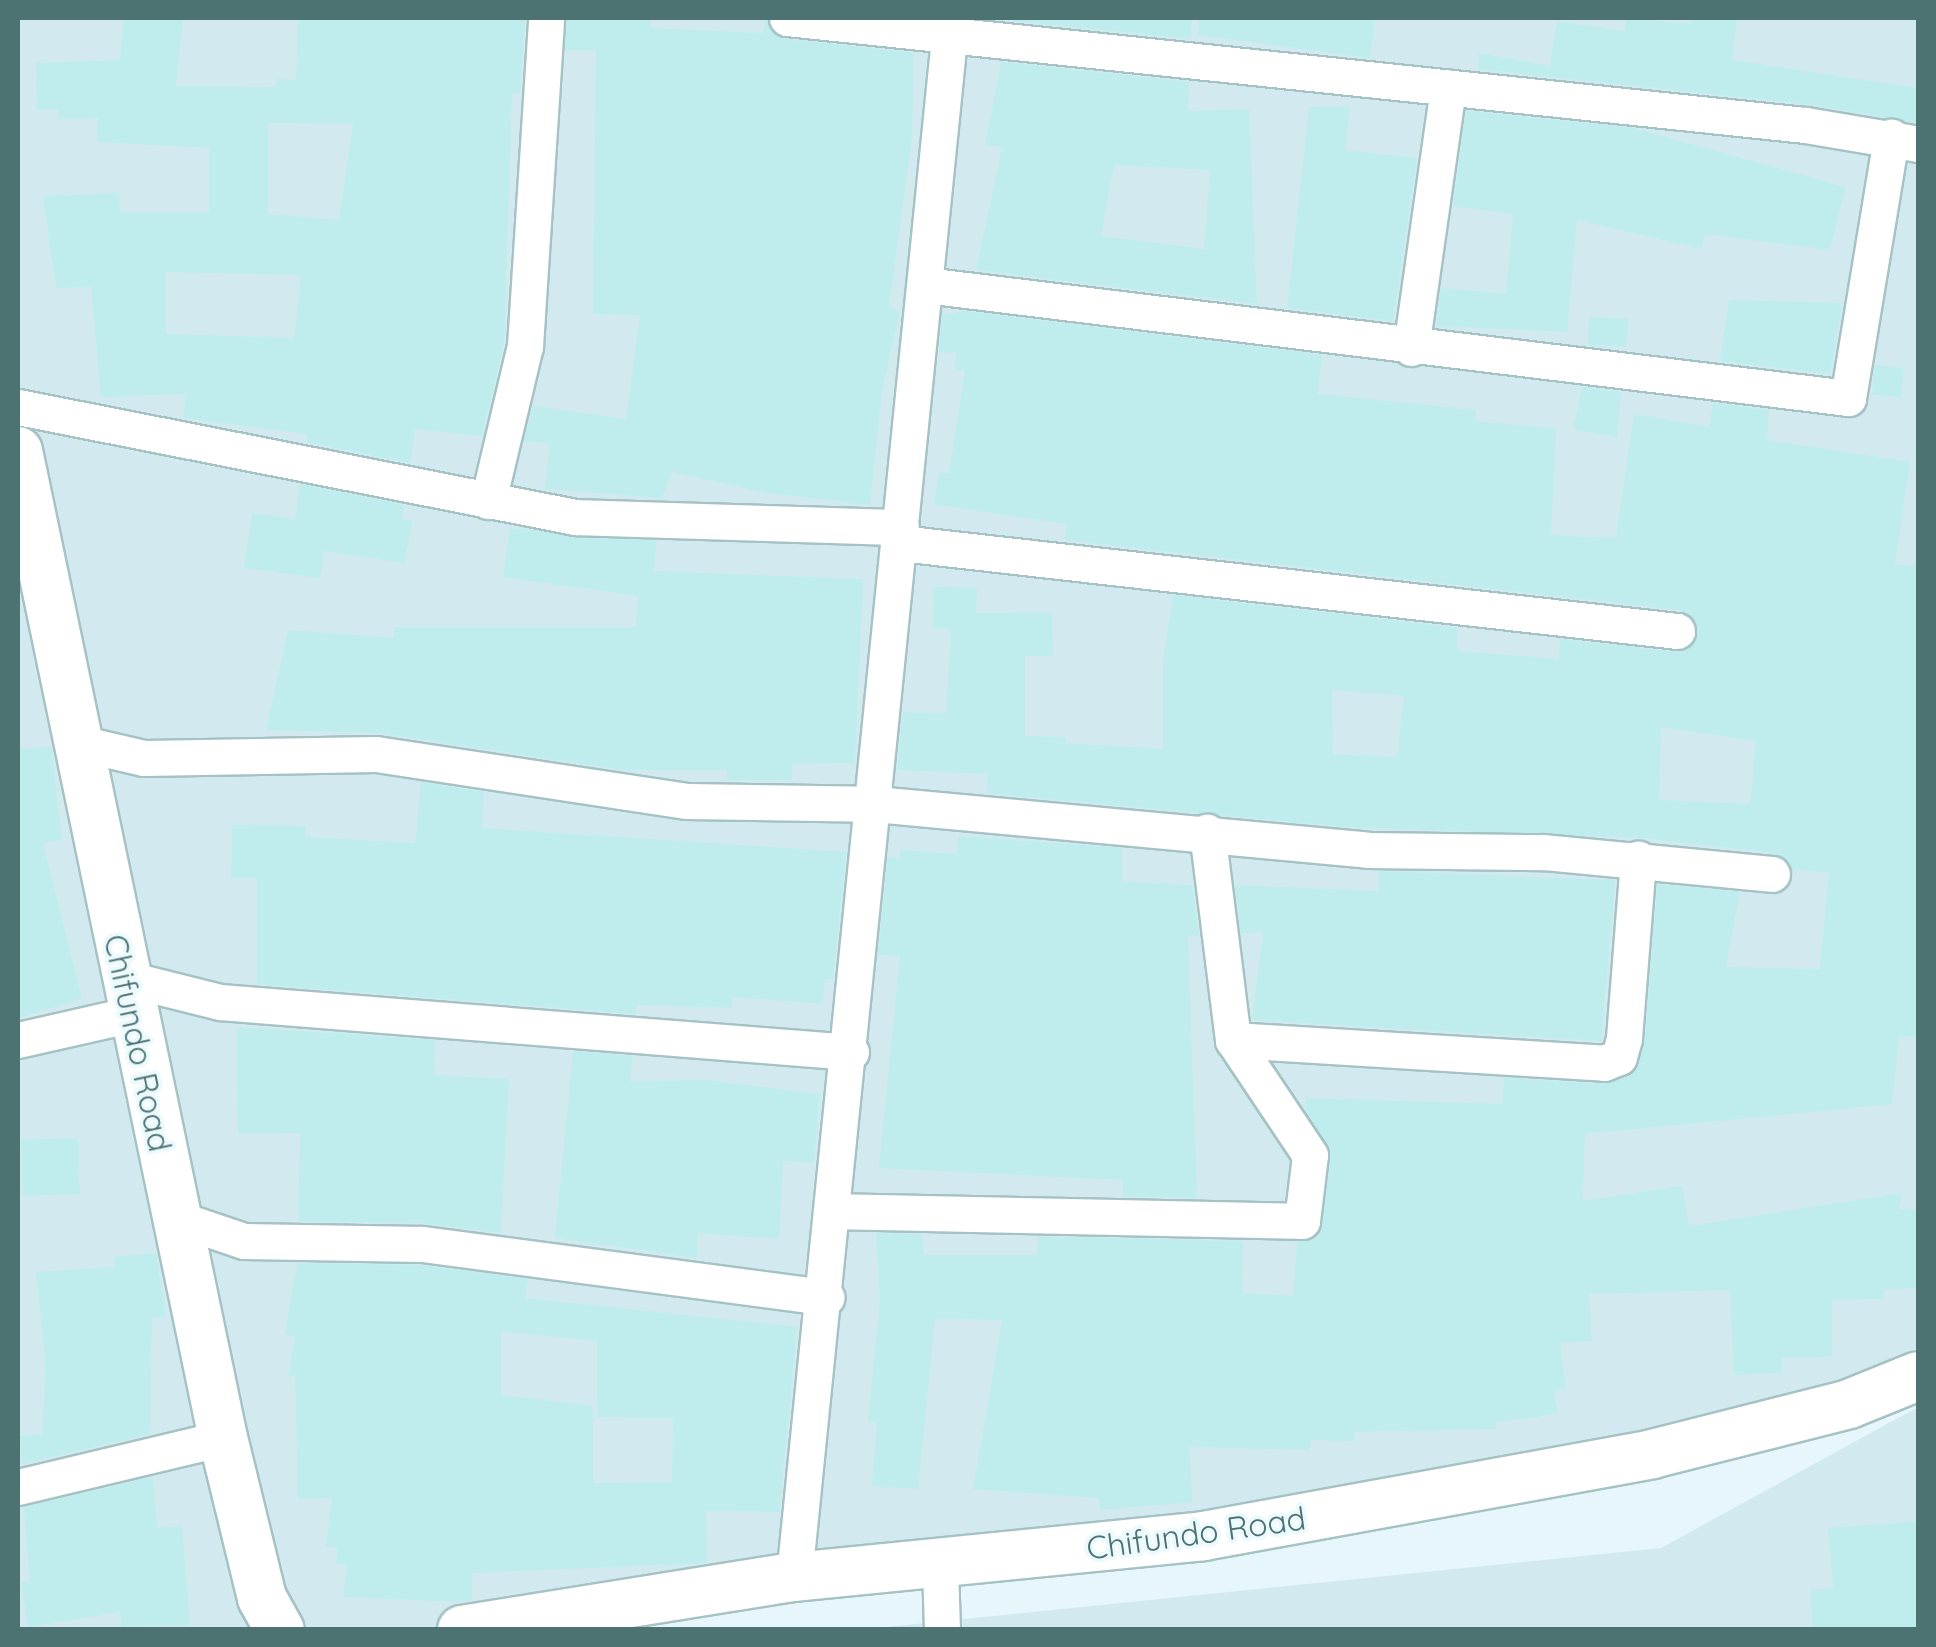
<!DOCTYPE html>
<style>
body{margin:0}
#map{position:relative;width:1936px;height:1647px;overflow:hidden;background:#e6f6fb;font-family:Quicksand,sans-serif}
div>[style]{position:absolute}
.residential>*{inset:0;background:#d2eaef}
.building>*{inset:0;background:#bfedee;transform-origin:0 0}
.roads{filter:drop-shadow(2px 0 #a5c2c4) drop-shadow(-2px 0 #a5c2c4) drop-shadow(0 2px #a5c2c4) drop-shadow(0 -2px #a5c2c4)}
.street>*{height:35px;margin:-17.5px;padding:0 17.5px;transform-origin:17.5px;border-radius:17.5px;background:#fff}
.secondary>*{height:48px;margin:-24px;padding:0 24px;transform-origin:24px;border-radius:24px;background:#fff}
span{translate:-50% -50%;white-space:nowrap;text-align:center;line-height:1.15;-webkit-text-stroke:8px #ecfafe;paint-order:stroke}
.street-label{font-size:32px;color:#4c7271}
.frame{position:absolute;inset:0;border:20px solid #4c7271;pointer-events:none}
</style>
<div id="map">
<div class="residential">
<div style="clip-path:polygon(18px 18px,1918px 18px,1918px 1348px,1786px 1402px,1638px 1442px,475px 1629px,18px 1629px)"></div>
<div style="clip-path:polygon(1918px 1407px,1918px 1629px,856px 1630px,1661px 1548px)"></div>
</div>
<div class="building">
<div style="clip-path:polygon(evenodd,124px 18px,183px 18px,176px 86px,276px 87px,276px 79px,296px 80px,298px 18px,525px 18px,520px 94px,512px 94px,504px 343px,482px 436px,415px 429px,410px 463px,306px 442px,307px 434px,184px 418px,185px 394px,101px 397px,91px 287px,56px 288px,43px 196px,119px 193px,120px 212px,209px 212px,209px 148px,97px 142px,98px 118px,58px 119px,58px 110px,37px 110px,36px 63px,120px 60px,124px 18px,268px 123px,353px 124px,339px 220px,268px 214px,268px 123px,124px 18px,166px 272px,301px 275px,294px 338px,166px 334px,166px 272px)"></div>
<div style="clip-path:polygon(567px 18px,651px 18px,650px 28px,763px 33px,766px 18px,784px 39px,914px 53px,912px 138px,889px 306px,900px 312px,882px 390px,870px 505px,768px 493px,672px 472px,662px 498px,545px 489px,550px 443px,524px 441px,533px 406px,626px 419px,640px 315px,593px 314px,596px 50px,565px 50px)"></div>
<div style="clip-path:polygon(1005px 18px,1192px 18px,1191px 39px,1004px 20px)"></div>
<div style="clip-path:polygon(1199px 18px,1375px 18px,1370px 58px,1198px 35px)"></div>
<div style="clip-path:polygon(1626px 18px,1690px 24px,1691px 18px,1737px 18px,1732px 60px,1918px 88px,1918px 123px,1807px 104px,1478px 69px,1479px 53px,1550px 66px,1557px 21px,1624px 31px)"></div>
<div style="clip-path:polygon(evenodd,1001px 62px,1189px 82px,1188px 111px,1249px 109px,1257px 304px,976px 270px,1002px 147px,985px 145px,1001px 62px,1114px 165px,1210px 170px,1204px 249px,1101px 236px,1114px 165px)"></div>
<div style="clip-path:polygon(1350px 106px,1345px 150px,1417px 158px,1393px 321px,1287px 308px,1309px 107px)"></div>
<div style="clip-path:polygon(1466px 111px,1633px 128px,1846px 187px,1830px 250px,1705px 234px,1702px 249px,1577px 220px,1567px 332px,1436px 326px,1441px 288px,1506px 294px,1513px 214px,1453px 206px)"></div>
<div style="clip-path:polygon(1729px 300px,1842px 303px,1830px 374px,1720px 361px)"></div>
<div style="clip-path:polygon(evenodd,965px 311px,1322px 355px,1318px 394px,1476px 410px,1475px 421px,1556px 429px,1551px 535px,1616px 538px,1634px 414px,1709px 427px,1713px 403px,1769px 410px,1767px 440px,1910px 462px,1895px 565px,1918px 566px,1918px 1037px,1899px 1037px,1892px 1104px,1585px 1134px,1583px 1201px,1682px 1186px,1689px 1226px,1902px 1193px,1899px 1209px,1918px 1209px,1918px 1288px,1884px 1289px,1884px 1299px,1832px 1300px,1832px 1357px,1782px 1358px,1782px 1373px,1734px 1375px,1730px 1290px,1589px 1294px,1592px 1341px,1560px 1343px,1566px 1390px,1554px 1391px,1558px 1414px,1496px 1422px,1496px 1429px,1354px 1432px,1354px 1441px,1311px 1440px,1310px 1450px,1189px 1447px,1193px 1502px,1100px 1510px,1099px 1498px,973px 1489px,1002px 1320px,935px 1319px,918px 1489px,872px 1486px,877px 1423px,868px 1422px,880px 1300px,876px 1233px,922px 1234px,924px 1255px,1037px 1255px,1038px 1237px,1243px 1241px,1242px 1293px,1293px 1296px,1297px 1242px,1320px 1232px,1331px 1158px,1305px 1110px,1306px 1098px,1502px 1104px,1504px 1078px,1603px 1084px,1627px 1077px,1639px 1063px,1645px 1040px,1657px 884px,1740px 892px,1726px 967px,1820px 969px,1829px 873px,1792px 869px,1774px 853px,1641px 838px,1348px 827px,987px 793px,988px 774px,897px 770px,903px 712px,946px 713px,951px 629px,933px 628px,934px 587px,977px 588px,976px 613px,1052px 612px,1053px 656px,1025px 656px,1025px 736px,1066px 737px,1066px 743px,1163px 749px,1163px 662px,1173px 595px,1458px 628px,1457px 651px,1559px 659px,1560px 639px,1676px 652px,1686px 650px,1698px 634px,1696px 622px,1679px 610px,1065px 540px,1067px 524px,934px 504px,939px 472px,949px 473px,965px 370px,955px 370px,956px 353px,939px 352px,942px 315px,965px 311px,1332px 690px,1404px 696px,1397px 757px,1333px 754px,1332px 690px,965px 311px,1661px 727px,1756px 741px,1750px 804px,1659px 800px,1661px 727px)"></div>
<div style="left:1589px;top:317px;width:39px;height:28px;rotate:3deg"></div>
<div style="left:1875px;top:365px;width:29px;height:30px;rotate:6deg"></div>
<div style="clip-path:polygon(1582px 387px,1621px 392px,1617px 437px,1573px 429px)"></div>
<div style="clip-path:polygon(300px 484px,404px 505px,402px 519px,412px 520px,405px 563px,324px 551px,320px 578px,244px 568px,252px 513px,295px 519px)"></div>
<div style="clip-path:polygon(510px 528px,657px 541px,654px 571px,863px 579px,855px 763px,792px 764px,792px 780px,727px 780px,727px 770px,623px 770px,379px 733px,266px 730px,288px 630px,394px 638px,394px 627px,636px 627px,638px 596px,503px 577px)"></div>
<div style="clip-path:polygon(51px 747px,62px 840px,43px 843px,82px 999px,18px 1018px,18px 749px)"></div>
<div style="clip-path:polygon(421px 782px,484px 792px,482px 828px,846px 852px,833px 979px,825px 979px,823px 1004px,732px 997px,732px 1008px,637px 1005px,636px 1014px,257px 984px,257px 878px,231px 878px,232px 825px,306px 826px,305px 837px,415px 843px)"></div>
<div style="clip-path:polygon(958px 836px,1122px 848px,1122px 881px,1192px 885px,1199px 936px,1188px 936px,1197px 1198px,1123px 1196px,1123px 1180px,879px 1168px,900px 956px,878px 955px,888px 857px,899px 859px,900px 850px,957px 854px)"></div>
<div style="clip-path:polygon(1379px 871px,1615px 880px,1601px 1041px,1252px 1020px,1263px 932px,1241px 933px,1235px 885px,1378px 891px)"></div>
<div style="clip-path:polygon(237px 1027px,435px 1040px,434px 1075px,509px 1079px,501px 1233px,422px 1223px,298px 1221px,300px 1133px,238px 1134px)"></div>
<div style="clip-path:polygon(573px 1051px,633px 1056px,630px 1081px,707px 1080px,820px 1094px,814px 1163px,783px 1161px,779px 1239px,698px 1233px,697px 1258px,555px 1238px)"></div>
<div style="left:78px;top:1138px;width:56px;height:57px;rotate:88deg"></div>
<div style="clip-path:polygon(156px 1253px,166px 1317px,152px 1318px,150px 1434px,22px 1464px,20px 1436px,42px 1435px,46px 1365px,36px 1272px,115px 1267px,114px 1257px)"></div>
<div style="clip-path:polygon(evenodd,297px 1263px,420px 1265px,528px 1279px,525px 1298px,797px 1327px,779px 1512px,706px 1511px,707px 1563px,472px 1573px,472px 1600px,463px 1602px,343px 1597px,347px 1565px,336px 1564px,337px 1548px,326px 1546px,332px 1498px,298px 1499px,295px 1377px,288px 1376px,295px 1336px,285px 1335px,297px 1263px,501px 1331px,597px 1341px,597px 1417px,673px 1418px,672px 1482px,593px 1483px,593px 1406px,501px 1395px,501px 1331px)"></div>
<div style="clip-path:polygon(153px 1477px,157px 1528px,182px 1526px,190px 1625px,121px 1627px,120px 1612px,28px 1627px,21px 1582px,30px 1581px,24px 1507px)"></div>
<div style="clip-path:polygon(1918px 1521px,1918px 1630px,1813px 1630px,1810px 1590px,1833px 1588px,1828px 1528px)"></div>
</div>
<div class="roads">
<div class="street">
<div style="left:787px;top:18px;width:1024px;rotate:6deg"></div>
<div style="left:1805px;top:125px;width:115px;rotate:9.5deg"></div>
<div style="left:925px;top:285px;width:930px;rotate:6.98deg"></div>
<div style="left:1848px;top:398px;width:265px;rotate:-80.6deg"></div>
<div style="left:1411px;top:348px;width:263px;rotate:-81.9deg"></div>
<div style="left:18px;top:407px;width:568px;rotate:11.17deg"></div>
<div style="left:575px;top:517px;width:326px;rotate:1.8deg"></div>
<div style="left:488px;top:501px;width:159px;rotate:-76.6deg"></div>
<div style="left:525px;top:346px;width:329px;rotate:-86.3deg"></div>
<div style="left:900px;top:543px;width:782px;rotate:6.46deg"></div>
<div style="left:75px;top:742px;width:71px;rotate:13.1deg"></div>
<div style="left:144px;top:758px;width:232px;rotate:-1deg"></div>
<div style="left:376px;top:754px;width:315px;rotate:8.6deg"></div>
<div style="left:687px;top:801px;width:188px;rotate:0.9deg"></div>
<div style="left:875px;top:804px;width:495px;rotate:5.3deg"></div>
<div style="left:1368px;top:850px;width:176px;rotate:0.7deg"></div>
<div style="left:1544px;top:852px;width:229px;rotate:5.5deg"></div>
<div style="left:124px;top:978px;width:99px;rotate:14deg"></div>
<div style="left:220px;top:1002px;width:633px;rotate:4.53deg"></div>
<div style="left:18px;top:1040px;width:117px;rotate:-12.8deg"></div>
<div style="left:1233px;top:1040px;width:372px;rotate:3.5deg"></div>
<div style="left:1604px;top:1063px;width:16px;rotate:-22deg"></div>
<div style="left:1619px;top:1057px;width:20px;rotate:-75deg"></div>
<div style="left:1624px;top:1038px;width:180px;rotate:-85.5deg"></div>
<div style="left:835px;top:1211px;width:467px;rotate:1.2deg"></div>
<div style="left:1302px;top:1221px;width:66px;rotate:-83.1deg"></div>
<div style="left:1310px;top:1155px;width:138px;rotate:-123.8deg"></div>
<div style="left:1233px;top:1040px;width:210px;rotate:-97.1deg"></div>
<div style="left:176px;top:1218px;width:72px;rotate:18.7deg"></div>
<div style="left:244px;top:1241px;width:178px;rotate:1deg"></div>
<div style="left:422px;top:1244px;width:408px;rotate:7.5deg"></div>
<div style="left:18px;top:1487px;width:211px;rotate:-13.4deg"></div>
<div style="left:940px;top:1566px;width:64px;rotate:88.2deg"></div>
<div style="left:794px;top:1577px;width:1567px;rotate:-84.25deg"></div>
</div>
<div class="secondary">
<div style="left:18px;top:451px;width:1008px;rotate:78.27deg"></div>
<div style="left:223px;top:1438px;width:165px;rotate:76.3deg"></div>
<div style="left:262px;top:1598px;width:37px;rotate:61deg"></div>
<div style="left:462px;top:1630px;width:336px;rotate:-9.1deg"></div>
<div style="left:794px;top:1577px;width:411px;rotate:-5.7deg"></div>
<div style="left:1203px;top:1536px;width:456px;rotate:-10.3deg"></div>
<div style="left:1652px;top:1454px;width:203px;rotate:-14.2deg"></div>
<div style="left:1849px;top:1404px;width:74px;rotate:-22.1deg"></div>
</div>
</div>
<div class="street-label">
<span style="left:138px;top:1043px;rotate:78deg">Chifundo Road</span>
<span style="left:1196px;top:1533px;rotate:-8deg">Chifundo Road</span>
</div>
<div class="frame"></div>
</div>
